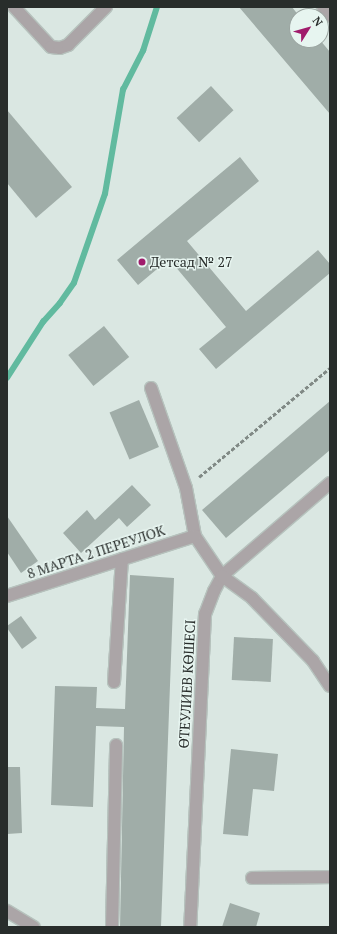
<!DOCTYPE html>
<meta charset="utf-8">
<style>
body{margin:0}
#map{position:relative;width:337px;height:934px;overflow:hidden;background:#dae7e2;font-family:"PT Serif",serif}
div>[style]{position:absolute}
.stream>*{height:5.5px;margin:-2.75px;padding:0 2.75px;transform-origin:2.75px;border-radius:2.75px;background:#61ba9f}
.building>*{inset:0;background:#a0ada8;transform-origin:0 0}
.path>*{height:2.5px;margin-top:-1.25px;transform-origin:0;background:repeating-linear-gradient(90deg,#808985 0 4px,transparent 0 6px)}
.roads{filter:drop-shadow(1px 0 #b6c2bd) drop-shadow(-1px 0 #b6c2bd) drop-shadow(0 1px #b6c2bd) drop-shadow(0 -1px #b6c2bd)}
.minor>*{height:12px;margin:-6px;padding:0 6px;transform-origin:6px;border-radius:6px;background:#aba5a7}
.dots>*{width:11px;height:11px;translate:-50% -50%;box-sizing:border-box;border:2px solid #e7f5f0;border-radius:50%}
span{translate:-50% -50%;white-space:nowrap;text-align:center;line-height:1.15;-webkit-text-stroke:3px #e7f5f0;paint-order:stroke}
.poi-label{font-size:14px;color:#282d2b}
.left{translate:0 -50%;text-align:left}
.street-label{font-size:14px;color:#282d2b}
.frame{position:absolute;inset:0;border:8px solid #282d2b;pointer-events:none}
.north{position:absolute;left:289px;top:8px;width:40px;height:40px;box-sizing:border-box;background:#e7f5f0;border:1px solid #9ba5a1;border-radius:50%;rotate:53deg;font-size:11px;font-weight:700;line-height:16px;text-align:center;color:#282d2b}
.north::after{content:'';display:block;margin:auto;width:14px;height:18px;background:#a01c6c;clip-path:polygon(50% 0,100% 100%,50% 72%,0 100%)}
</style>
<div id="map">
<div class="stream">
<div style="left:7px;top:378px;width:67px;rotate:-57.3deg"></div>
<div style="left:43px;top:322px;width:25px;rotate:-48deg"></div>
<div style="left:60px;top:303px;width:24px;rotate:-55deg"></div>
<div style="left:74px;top:283px;width:94px;rotate:-70.8deg"></div>
<div style="left:105px;top:194px;width:106px;rotate:-80.2deg"></div>
<div style="left:123px;top:90px;width:44px;rotate:-62.9deg"></div>
<div style="left:143px;top:51px;width:46px;rotate:-72.3deg"></div>
</div>
<div class="building">
<div style="clip-path:polygon(239px 7px,292px 7px,299px 16px,297px 16px,297px 40px,320px 40px,330px 52px,330px 114px)"></div>
<div style="left:211px;top:86px;width:33px;height:47px;rotate:47deg"></div>
<div style="clip-path:polygon(7px 110px,72px 187px,36px 218px,7px 183px)"></div>
<div style="clip-path:polygon(240px 157px,259px 181px,187px 241px,246px 311px,318px 250px,330px 264px,330px 273px,216px 369px,199px 349px,226px 327px,169px 259px,138px 285px,117px 260px)"></div>
<div style="left:104px;top:326px;width:40px;height:46px;rotate:51deg"></div>
<div style="left:139px;top:400px;width:51px;height:32px;rotate:67deg"></div>
<div style="clip-path:polygon(330px 401px,330px 450px,226px 538px,202px 510px)"></div>
<div style="clip-path:polygon(132px 485px,151px 505px,127px 527px,119px 518px,81px 553px,63px 533px,87px 510px,95px 520px)"></div>
<div style="clip-path:polygon(7px 516px,38px 561px,21px 573px,7px 552px)"></div>
<div style="clip-path:polygon(130px 575px,174px 578px,161px 927px,120px 927px,124px 727px,96px 726px,93px 807px,51px 805px,55px 686px,97px 687px,96px 708px,125px 709px)"></div>
<div style="clip-path:polygon(21px 616px,37px 638px,22px 649px,7px 628px,7px 626px)"></div>
<div style="left:234px;top:637px;width:39px;height:43px;rotate:3deg"></div>
<div style="clip-path:polygon(231px 749px,278px 754px,274px 791px,253px 789px,248px 836px,223px 834px)"></div>
<div style="clip-path:polygon(7px 767px,20px 767px,22px 833px,7px 834px)"></div>
<div style="clip-path:polygon(230px 903px,260px 913px,256px 927px,222px 927px)"></div>
</div>
<div class="path">
<div style="left:199px;top:477px;width:170px;rotate:-39.8deg"></div>
</div>
<div class="roads">
<div class="minor">
<div style="left:14px;top:7px;width:54px;rotate:47.2deg"></div>
<div style="left:51px;top:47px;width:9px;rotate:6deg"></div>
<div style="left:60px;top:48px;width:9px;rotate:-21deg"></div>
<div style="left:68px;top:45px;width:54px;rotate:-45deg"></div>
<div style="left:323px;top:7px;width:11px;rotate:52deg"></div>
<div style="left:151px;top:388px;width:106px;rotate:70.7deg"></div>
<div style="left:186px;top:488px;width:49px;rotate:79.4deg"></div>
<div style="left:195px;top:536px;width:48px;rotate:56deg"></div>
<div style="left:222px;top:576px;width:17px;rotate:118deg"></div>
<div style="left:214px;top:591px;width:25px;rotate:111deg"></div>
<div style="left:205px;top:614px;width:313px;rotate:92.7deg"></div>
<div style="left:330px;top:483px;width:143px;rotate:139.3deg"></div>
<div style="left:222px;top:576px;width:37px;rotate:36deg"></div>
<div style="left:252px;top:598px;width:88px;rotate:45.9deg"></div>
<div style="left:313px;top:661px;width:30px;rotate:56deg"></div>
<div style="left:7px;top:596px;width:197px;rotate:-17.7deg"></div>
<div style="left:114px;top:682px;width:123px;rotate:-86.3deg"></div>
<div style="left:252px;top:878px;width:78px;rotate:-0.7deg"></div>
<div style="left:7px;top:911px;width:31px;rotate:31deg"></div>
<div style="left:112px;top:927px;width:182px;rotate:-88.7deg"></div>
</div>
</div>
<div class="dots">
<div style="left:142px;top:262px;background:#a01c6c"></div>
</div>
<div class="poi-label">
<span class="left" style="left:150px;top:262px">Детсад № 27</span>
</div>
<div class="street-label">
<span style="left:96px;top:552px;rotate:-18deg">8 МАРТА 2 ПЕРЕУЛОК</span>
<span style="left:187px;top:684px;rotate:-87deg">ӨТЕУЛИЕВ КӨШЕСІ</span>
</div>
<div class="frame"></div>
<div class="north">N</div>
</div>
